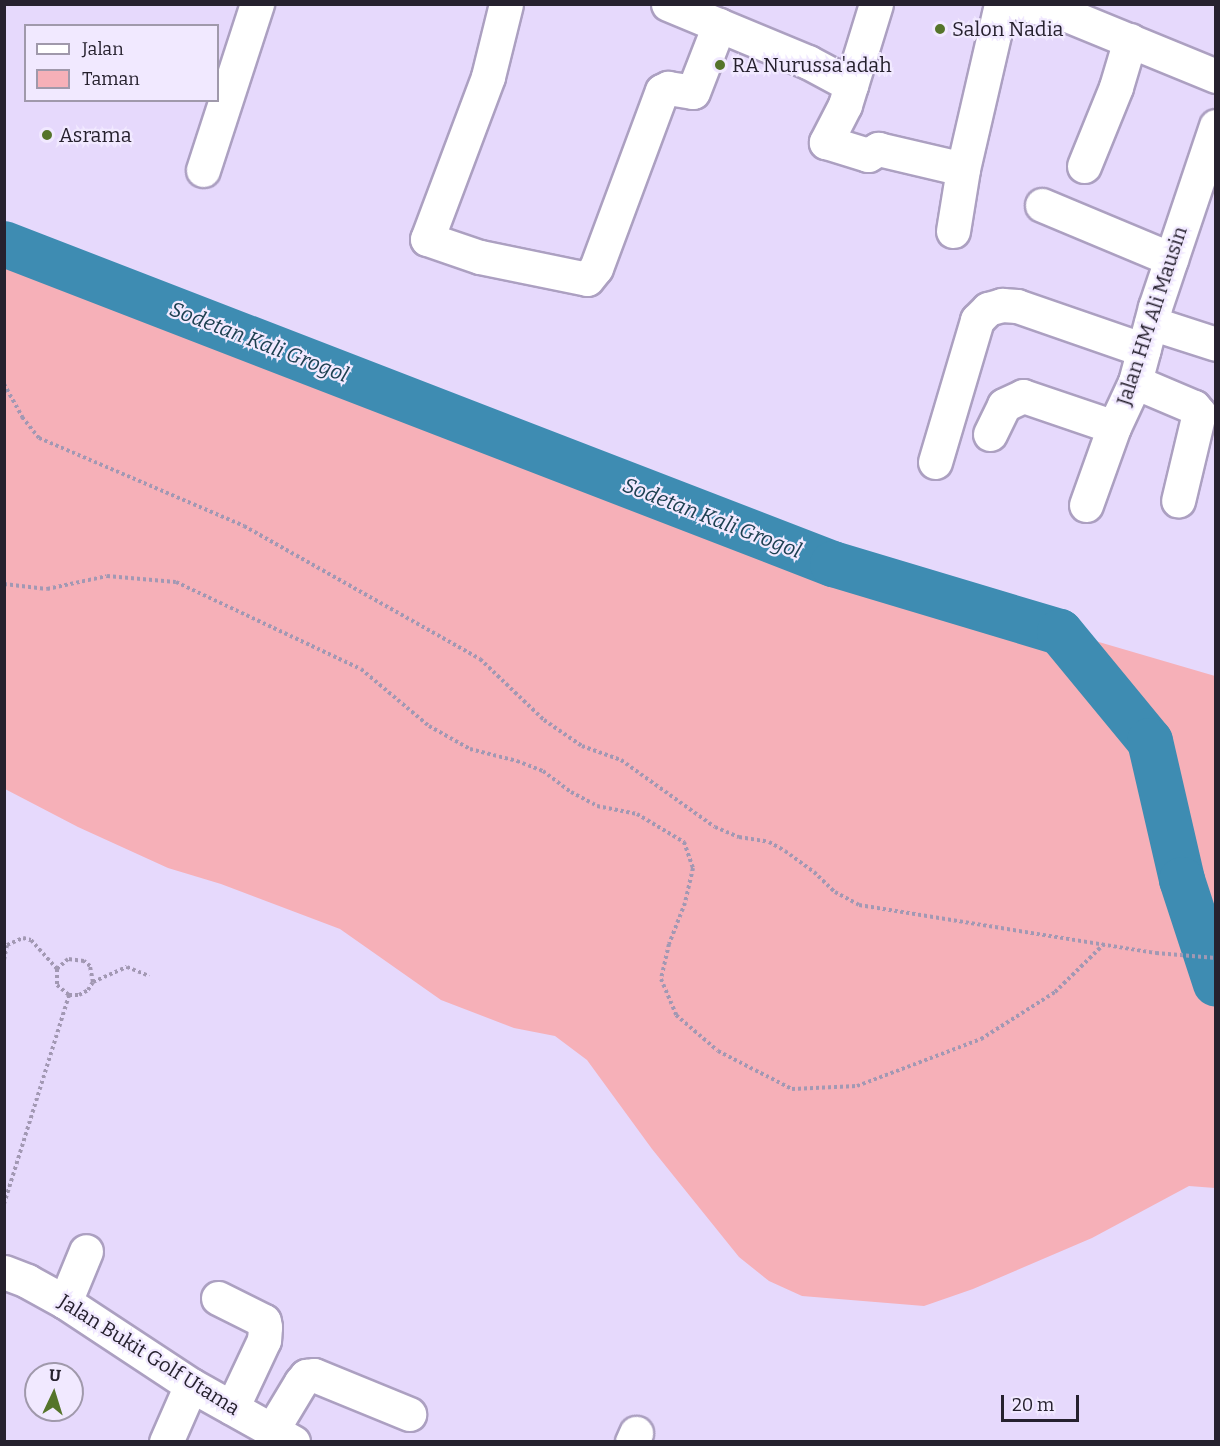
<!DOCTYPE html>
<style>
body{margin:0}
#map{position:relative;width:1220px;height:1446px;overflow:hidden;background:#e6d9fc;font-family:Bitter,serif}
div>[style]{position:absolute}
.green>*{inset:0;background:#f6b0b8}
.river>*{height:46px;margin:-23px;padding:0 23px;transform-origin:23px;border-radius:23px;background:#3e8cb2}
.path>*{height:4px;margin-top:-2px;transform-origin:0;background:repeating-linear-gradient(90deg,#a298b3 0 3px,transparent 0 6px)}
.roads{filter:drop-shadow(2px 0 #aca0c1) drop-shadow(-2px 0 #aca0c1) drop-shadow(0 2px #aca0c1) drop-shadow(0 -2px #aca0c1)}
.minor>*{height:33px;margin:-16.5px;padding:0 16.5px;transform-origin:16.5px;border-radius:16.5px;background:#fff}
.dots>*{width:16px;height:16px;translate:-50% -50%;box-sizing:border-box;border:3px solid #f1e9ff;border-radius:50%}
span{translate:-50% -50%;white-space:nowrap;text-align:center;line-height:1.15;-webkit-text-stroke:4.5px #f1e9ff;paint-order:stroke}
.poi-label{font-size:20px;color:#26212e}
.left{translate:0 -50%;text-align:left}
.street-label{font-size:20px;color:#26212e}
.water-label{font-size:21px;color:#1d4051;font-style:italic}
.frame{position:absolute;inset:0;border:6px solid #26212e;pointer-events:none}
.legend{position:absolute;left:24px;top:24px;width:195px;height:78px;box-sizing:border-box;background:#f1e9ff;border:2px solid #a099ab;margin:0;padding:8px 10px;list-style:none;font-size:18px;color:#26212e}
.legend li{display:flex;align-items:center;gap:12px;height:30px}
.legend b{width:30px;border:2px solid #a099ab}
.north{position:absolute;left:24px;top:1362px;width:60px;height:60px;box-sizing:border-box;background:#f1e9ff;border:2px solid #a099ab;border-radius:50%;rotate:4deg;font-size:16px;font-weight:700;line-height:24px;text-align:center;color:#26212e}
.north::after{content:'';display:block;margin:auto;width:21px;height:27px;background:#55742a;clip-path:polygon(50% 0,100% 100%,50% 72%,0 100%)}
.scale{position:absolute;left:1001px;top:1395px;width:78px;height:27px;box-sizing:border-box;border:3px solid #26212e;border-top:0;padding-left:8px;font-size:18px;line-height:21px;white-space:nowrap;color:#26212e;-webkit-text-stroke:4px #f1e9ff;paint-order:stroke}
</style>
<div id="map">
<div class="green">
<div style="clip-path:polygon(5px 244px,833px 564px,1215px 676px,1215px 1188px,1189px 1186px,1092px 1238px,973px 1289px,924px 1306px,802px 1296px,769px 1281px,739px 1257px,652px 1149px,587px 1060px,555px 1036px,514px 1028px,441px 1000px,340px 929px,221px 884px,168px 868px,78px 827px,5px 789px)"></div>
</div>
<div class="river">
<div style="left:4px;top:244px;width:889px;rotate:21.11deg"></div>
<div style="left:833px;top:564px;width:237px;rotate:16.7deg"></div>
<div style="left:1060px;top:632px;width:141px;rotate:50.5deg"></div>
<div style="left:1150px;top:741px;width:143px;rotate:77deg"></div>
<div style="left:1182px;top:880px;width:109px;rotate:71.9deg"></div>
</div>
<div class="path">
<div style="left:4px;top:384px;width:38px;rotate:61deg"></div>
<div style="left:22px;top:417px;width:27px;rotate:51deg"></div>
<div style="left:39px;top:438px;width:223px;rotate:23.2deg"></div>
<div style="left:244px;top:526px;width:271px;rotate:29.4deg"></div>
<div style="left:480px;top:659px;width:88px;rotate:43.6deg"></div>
<div style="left:544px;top:720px;width:46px;rotate:34.4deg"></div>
<div style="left:582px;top:746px;width:41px;rotate:19.7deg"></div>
<div style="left:621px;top:760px;width:115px;rotate:35.5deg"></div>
<div style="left:715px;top:827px;width:26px;rotate:23deg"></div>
<div style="left:739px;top:837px;width:30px;rotate:9deg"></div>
<div style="left:769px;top:842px;width:18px;rotate:29deg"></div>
<div style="left:785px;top:851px;width:36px;rotate:36deg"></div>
<div style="left:814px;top:872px;width:29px;rotate:44deg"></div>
<div style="left:835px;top:892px;width:27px;rotate:28deg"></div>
<div style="left:859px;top:905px;width:301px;rotate:9.2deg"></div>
<div style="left:1156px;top:953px;width:60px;rotate:4.8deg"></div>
<div style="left:4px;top:584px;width:43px;rotate:6.6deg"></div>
<div style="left:47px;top:589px;width:61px;rotate:-12.2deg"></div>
<div style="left:107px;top:576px;width:69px;rotate:5deg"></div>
<div style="left:176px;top:582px;width:204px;rotate:25.2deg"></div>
<div style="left:361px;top:669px;width:89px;rotate:40deg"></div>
<div style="left:429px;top:726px;width:47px;rotate:29.3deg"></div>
<div style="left:470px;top:749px;width:49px;rotate:14.3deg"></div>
<div style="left:517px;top:761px;width:28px;rotate:21deg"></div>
<div style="left:543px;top:771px;width:35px;rotate:37deg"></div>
<div style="left:571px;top:792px;width:30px;rotate:28deg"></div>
<div style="left:597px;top:806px;width:41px;rotate:11.3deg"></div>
<div style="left:637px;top:814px;width:55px;rotate:30.8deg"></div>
<div style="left:684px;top:842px;width:28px;rotate:71deg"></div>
<div style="left:693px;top:868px;width:36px;rotate:103deg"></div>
<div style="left:685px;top:903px;width:44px;rotate:111.3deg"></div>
<div style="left:669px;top:944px;width:36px;rotate:103deg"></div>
<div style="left:661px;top:979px;width:39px;rotate:67deg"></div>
<div style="left:676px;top:1015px;width:55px;rotate:40.6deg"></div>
<div style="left:718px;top:1051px;width:83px;rotate:27.2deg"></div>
<div style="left:792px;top:1089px;width:65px;rotate:-2.6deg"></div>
<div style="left:857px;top:1086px;width:133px;rotate:-20.8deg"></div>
<div style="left:981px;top:1039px;width:88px;rotate:-32.4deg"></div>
<div style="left:1055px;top:992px;width:69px;rotate:-44.4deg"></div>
<div style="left:4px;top:960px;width:15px;rotate:-79deg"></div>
<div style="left:7px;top:945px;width:17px;rotate:-24deg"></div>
<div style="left:23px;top:938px;width:8px;rotate:14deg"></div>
<div style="left:31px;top:940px;width:39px;rotate:48deg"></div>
<div style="left:93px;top:982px;width:16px;rotate:-101deg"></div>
<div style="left:90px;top:966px;width:8px;rotate:-140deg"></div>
<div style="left:84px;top:961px;width:16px;rotate:-173deg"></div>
<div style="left:68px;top:959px;width:15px;rotate:138deg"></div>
<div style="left:57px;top:969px;width:16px;rotate:90deg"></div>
<div style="left:57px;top:985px;width:16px;rotate:40deg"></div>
<div style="left:69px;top:995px;width:10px"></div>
<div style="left:79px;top:995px;width:10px;rotate:-29deg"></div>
<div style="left:88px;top:990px;width:9px;rotate:-58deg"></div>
<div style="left:93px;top:982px;width:37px;rotate:-24deg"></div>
<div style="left:127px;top:967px;width:24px;rotate:22deg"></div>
<div style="left:4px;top:1204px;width:219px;rotate:-72.7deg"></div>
</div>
<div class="roads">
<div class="minor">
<div style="left:506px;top:4px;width:75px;rotate:103.9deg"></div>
<div style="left:488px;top:77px;width:173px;rotate:110.6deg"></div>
<div style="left:427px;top:239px;width:56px;rotate:18.8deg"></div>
<div style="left:480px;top:257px;width:109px;rotate:11.6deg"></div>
<div style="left:587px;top:279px;width:14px;rotate:-51deg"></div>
<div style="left:596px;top:268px;width:189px;rotate:-69.6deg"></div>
<div style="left:662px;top:91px;width:7px;rotate:-27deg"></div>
<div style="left:668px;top:88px;width:25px;rotate:9deg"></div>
<div style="left:693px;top:92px;width:72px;rotate:-68.8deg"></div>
<div style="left:668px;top:4px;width:152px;rotate:22.5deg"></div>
<div style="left:808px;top:62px;width:49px;rotate:28.1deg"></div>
<div style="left:876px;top:4px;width:106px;rotate:107.1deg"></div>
<div style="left:845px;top:105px;width:42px;rotate:117.2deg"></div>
<div style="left:826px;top:142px;width:44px;rotate:17.2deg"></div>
<div style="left:868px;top:155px;width:12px;rotate:-31deg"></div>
<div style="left:878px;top:149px;width:87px;rotate:13.2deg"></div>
<div style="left:1022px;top:4px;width:46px;rotate:13.7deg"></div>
<div style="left:1067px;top:15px;width:161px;rotate:22.3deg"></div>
<div style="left:1084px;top:166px;width:85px;rotate:-67.9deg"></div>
<div style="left:1116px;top:87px;width:49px;rotate:-73.4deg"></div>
<div style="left:203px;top:170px;width:175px;rotate:-72deg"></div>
<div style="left:1042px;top:205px;width:140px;rotate:22.7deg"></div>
<div style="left:953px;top:231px;width:63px;rotate:-80.8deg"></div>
<div style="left:963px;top:169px;width:169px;rotate:-77deg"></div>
<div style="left:1151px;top:323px;width:68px;rotate:17.9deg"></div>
<div style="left:1135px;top:382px;width:64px;rotate:23deg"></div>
<div style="left:1194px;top:407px;width:8px;rotate:50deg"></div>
<div style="left:1199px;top:413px;width:90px;rotate:103.4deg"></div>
<div style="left:990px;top:434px;width:32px;rotate:-64deg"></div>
<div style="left:1004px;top:405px;width:21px;rotate:-25deg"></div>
<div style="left:1023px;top:396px;width:96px;rotate:18.8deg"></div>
<div style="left:935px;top:462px;width:148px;rotate:-73.5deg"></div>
<div style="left:977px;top:320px;width:16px;rotate:-45deg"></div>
<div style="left:988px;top:309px;width:15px;rotate:-16deg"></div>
<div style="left:1002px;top:305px;width:15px;rotate:4deg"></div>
<div style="left:1017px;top:306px;width:134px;rotate:19.1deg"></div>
<div style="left:1086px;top:505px;width:83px;rotate:-70.3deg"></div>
<div style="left:1114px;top:427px;width:50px;rotate:-65deg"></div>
<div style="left:1135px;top:382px;width:78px;rotate:-75.1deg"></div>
<div style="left:1155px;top:307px;width:191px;rotate:-71.4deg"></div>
<div style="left:4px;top:1272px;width:25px;rotate:21deg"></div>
<div style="left:27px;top:1281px;width:43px;rotate:28.9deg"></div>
<div style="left:65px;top:1302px;width:151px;rotate:33.4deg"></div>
<div style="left:191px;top:1385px;width:117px;rotate:29.2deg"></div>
<div style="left:218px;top:1298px;width:51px;rotate:26.6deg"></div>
<div style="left:264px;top:1321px;width:6px;rotate:81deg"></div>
<div style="left:265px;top:1327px;width:13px;rotate:94deg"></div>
<div style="left:264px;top:1340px;width:75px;rotate:115.2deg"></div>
<div style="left:65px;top:1302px;width:55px;rotate:-67.6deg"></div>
<div style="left:272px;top:1430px;width:56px;rotate:-58.9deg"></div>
<div style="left:301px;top:1382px;width:8px;rotate:-50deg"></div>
<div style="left:306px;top:1376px;width:8px;rotate:-7deg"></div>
<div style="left:314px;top:1375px;width:103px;rotate:22.3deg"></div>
<div style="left:166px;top:1442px;width:62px;rotate:-66.3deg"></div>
<div style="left:632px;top:1442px;width:10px;rotate:-66deg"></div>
</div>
</div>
<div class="dots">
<div style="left:940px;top:29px;background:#55742a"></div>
<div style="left:720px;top:65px;background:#55742a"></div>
<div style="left:47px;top:135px;background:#55742a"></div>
</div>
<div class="poi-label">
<span class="left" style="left:952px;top:29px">Salon Nadia</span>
<span class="left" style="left:732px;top:65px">RA Nurussa'adah</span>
<span class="left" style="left:59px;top:135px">Asrama</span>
</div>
<div class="street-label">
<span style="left:1152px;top:316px;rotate:-72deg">Jalan HM Ali Mausin</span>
<span style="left:149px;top:1355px;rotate:32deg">Jalan Bukit Golf Utama</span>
</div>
<div class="water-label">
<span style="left:259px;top:342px;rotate:21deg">Sodetan Kali Grogol</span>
<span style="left:712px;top:518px;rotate:21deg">Sodetan Kali Grogol</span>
</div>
<div class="frame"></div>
<ul class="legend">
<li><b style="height:8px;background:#fff"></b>Jalan</li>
<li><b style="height:16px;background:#f6b0b8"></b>Taman</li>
</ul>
<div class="north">U</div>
<div class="scale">20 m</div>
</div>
